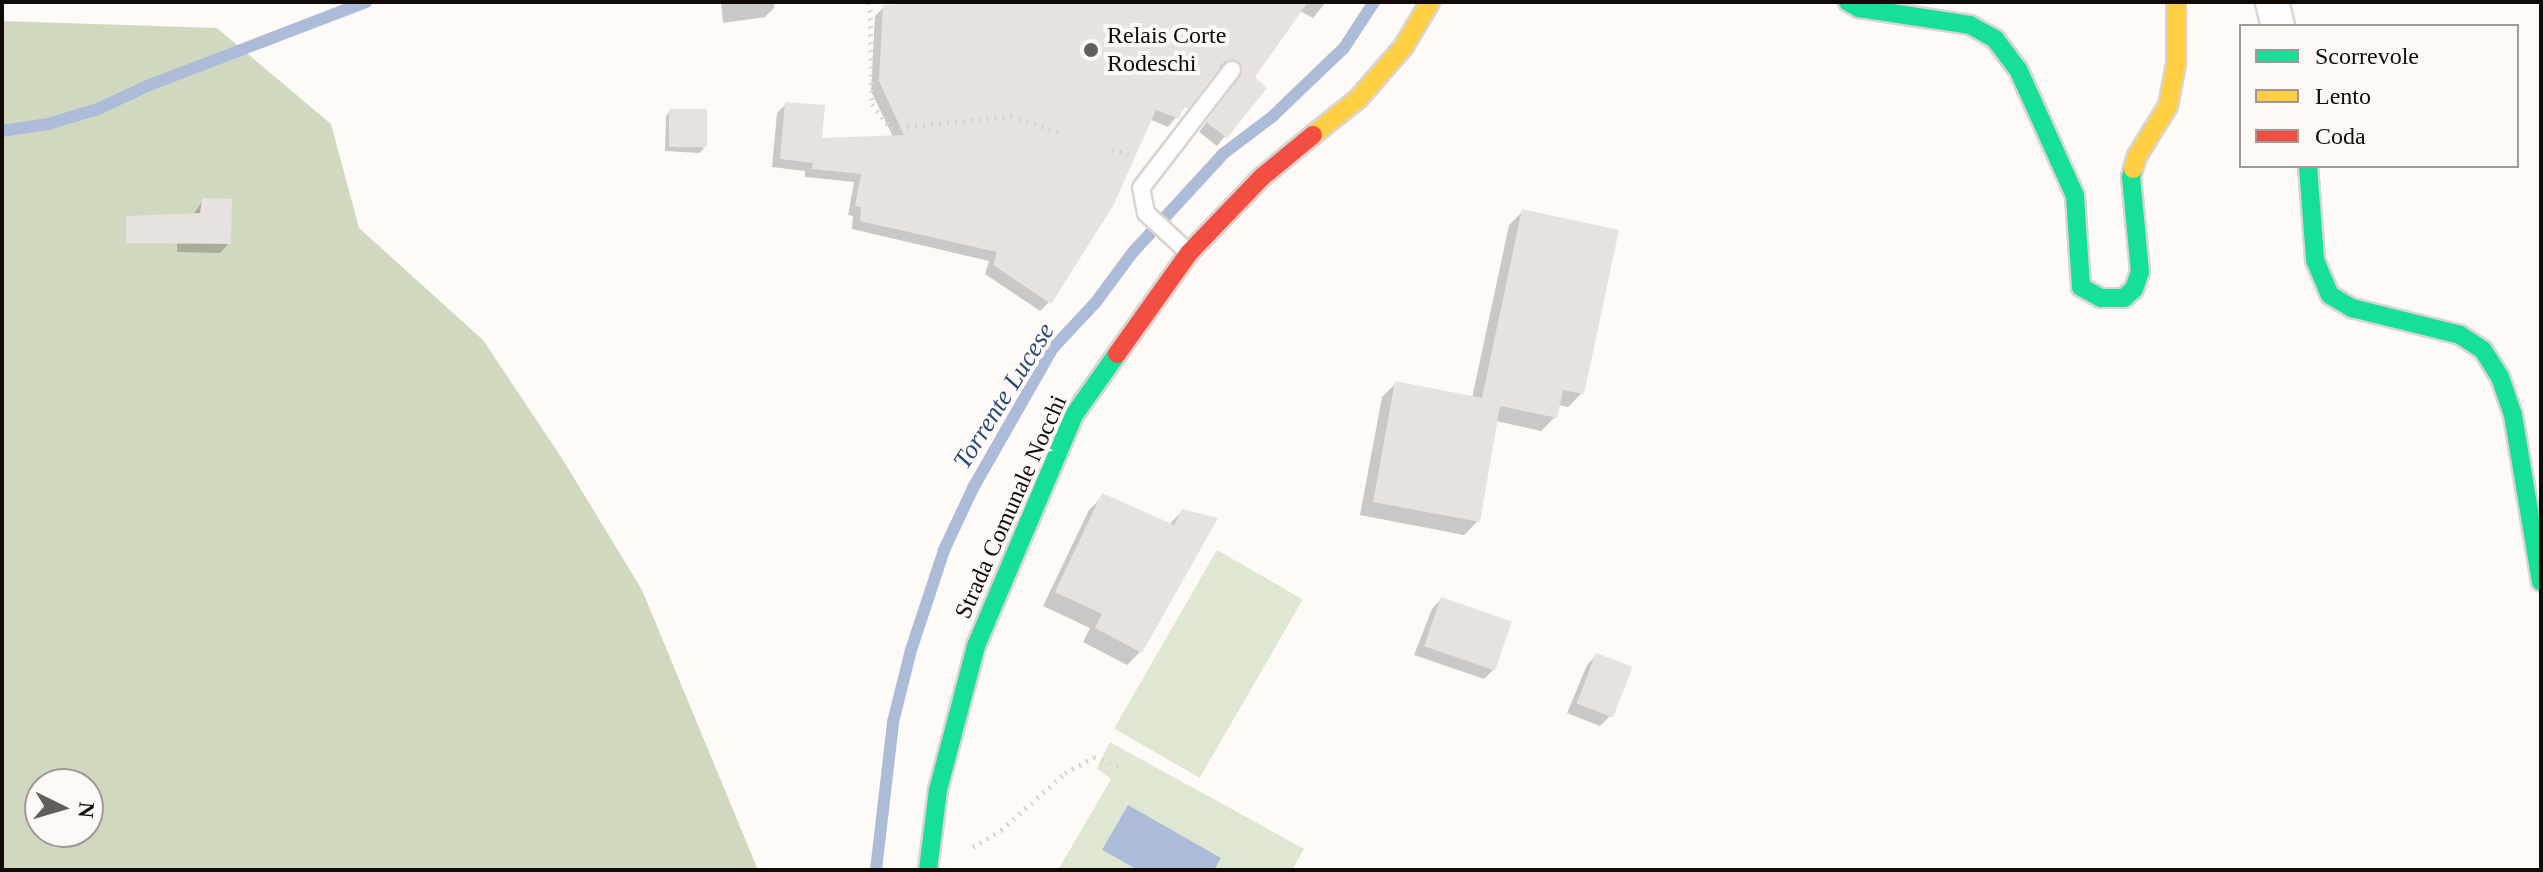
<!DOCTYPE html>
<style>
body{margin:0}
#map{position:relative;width:2543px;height:872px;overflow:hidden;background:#fdfaf8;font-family:Georgia,serif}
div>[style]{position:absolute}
.green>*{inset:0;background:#dfe7d2;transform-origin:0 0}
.forest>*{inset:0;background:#d0d9bf}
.water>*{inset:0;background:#acbcd8}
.shadow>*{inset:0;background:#0003}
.stream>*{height:12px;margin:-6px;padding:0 6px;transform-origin:6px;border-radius:6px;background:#acbcd8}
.building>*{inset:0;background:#e7e1df;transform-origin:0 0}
.path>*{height:5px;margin-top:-2.5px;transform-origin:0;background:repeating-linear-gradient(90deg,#d6d5d3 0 2px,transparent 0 8px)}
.roads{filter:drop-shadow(2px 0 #d9d4d0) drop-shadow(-2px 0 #d9d4d0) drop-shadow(0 2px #d9d4d0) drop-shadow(0 -2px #d9d4d0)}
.lane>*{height:16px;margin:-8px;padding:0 8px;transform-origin:8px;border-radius:8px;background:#fffefe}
.street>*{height:32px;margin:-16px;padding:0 16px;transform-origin:16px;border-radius:16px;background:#fffefe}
.fast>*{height:18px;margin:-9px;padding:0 9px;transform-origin:9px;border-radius:9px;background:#16e098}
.slow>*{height:18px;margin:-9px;padding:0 9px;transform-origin:9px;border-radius:9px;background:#ffcf43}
.jam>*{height:18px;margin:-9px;padding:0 9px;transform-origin:9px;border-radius:9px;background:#f24e42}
.dots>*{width:22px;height:22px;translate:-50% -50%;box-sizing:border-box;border:4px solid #fef9f7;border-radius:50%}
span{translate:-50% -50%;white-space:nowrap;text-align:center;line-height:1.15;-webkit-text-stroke:8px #fef9f7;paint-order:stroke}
.poi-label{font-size:24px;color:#110a07}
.left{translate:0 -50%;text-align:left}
.street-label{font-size:24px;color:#110a07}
.water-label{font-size:26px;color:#29487c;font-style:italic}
.frame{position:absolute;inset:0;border:4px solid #110a07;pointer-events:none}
.legend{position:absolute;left:2239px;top:24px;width:280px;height:144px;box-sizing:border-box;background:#fef9f7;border:2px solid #9f9997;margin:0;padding:10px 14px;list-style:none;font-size:24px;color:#110a07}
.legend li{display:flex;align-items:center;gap:16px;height:40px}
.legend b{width:40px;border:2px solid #9f9997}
.north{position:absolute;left:24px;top:768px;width:80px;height:80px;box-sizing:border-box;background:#fef9f7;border:2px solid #9f9997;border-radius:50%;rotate:95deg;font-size:22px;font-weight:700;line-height:32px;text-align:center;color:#110a07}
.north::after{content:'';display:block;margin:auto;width:28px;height:36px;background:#645e5b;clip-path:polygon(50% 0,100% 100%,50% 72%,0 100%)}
</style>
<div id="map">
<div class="green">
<div style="left:1217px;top:550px;width:99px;height:206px;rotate:30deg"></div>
<div style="clip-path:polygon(1110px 742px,1304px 849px,1292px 870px,1058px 870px,1111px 779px,1097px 768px)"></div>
</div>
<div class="forest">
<div style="clip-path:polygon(evenodd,2px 21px,217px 28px,331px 124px,359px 228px,483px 340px,563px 460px,642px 590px,758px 870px,2px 870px,2px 21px,40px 784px,88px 784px,88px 832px,40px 832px,40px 784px)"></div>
</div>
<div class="water">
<div style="clip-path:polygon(1128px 805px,1221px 858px,1214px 870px,1138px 870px,1102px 850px)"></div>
</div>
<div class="shadow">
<div style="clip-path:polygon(721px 2px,774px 2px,774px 8px,765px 17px,723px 23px)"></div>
<div style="clip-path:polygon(940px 2px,1326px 2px,1313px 18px,1300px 11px,1252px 77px,1264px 88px,1217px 146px,1199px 132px,1233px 87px,1235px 76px,1225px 67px,1215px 70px,1168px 127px,1149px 119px,1049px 302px,1040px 311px,985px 274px,989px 261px,852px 229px,853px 216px,848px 215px,854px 182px,805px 177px,805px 171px,772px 167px,777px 113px,786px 104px,820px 140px,893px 137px,871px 91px,875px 16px,884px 7px,940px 6px)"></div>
<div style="clip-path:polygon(670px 111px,704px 149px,699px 153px,665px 151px,666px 116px)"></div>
<div style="clip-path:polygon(203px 200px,229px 243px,220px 253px,177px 252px,177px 225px,193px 215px)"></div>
<div style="clip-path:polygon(1523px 211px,1582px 393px,1568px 407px,1558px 405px,1555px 417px,1541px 431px,1496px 421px,1478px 521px,1464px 535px,1360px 515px,1382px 397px,1396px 383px,1472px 398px,1509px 225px)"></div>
<div style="clip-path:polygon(1103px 496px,1169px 525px,1182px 511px,1141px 651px,1127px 665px,1083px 642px,1090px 628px,1043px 606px,1089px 510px)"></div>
<div style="clip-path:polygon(1441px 599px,1493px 670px,1484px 679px,1414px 655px,1432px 609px)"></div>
<div style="clip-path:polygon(1597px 655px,1610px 716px,1600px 726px,1567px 713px,1587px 665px)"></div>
</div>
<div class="stream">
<div style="left:2px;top:131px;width:47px;rotate:-8.7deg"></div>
<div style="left:48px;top:124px;width:52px;rotate:-16.7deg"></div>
<div style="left:98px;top:109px;width:54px;rotate:-25.1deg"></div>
<div style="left:147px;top:86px;width:235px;rotate:-21deg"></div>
<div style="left:876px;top:870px;width:149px;rotate:-83.4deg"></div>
<div style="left:893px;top:722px;width:74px;rotate:-76deg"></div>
<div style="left:911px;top:650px;width:105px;rotate:-71.7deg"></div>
<div style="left:944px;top:550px;width:68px;rotate:-64.9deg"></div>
<div style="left:973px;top:488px;width:161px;rotate:-60.3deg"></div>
<div style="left:1053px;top:348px;width:63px;rotate:-46.9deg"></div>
<div style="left:1096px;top:302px;width:62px;rotate:-53.5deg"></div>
<div style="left:1133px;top:252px;width:133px;rotate:-47.4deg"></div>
<div style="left:1223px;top:154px;width:63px;rotate:-37.2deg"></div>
<div style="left:1273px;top:116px;width:98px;rotate:-43.8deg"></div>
<div style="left:1344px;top:48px;width:55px;rotate:-56.9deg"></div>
</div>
<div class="building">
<div style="clip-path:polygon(948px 2px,1308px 2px,1255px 77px,1267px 88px,1227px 138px,1206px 122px,1241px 76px,1242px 67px,1234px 59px,1223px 63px,1188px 109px,1184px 105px,1179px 119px,1156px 110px,1113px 206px,1051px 304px,993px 265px,997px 252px,860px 221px,861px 207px,855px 206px,861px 174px,812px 169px,813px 163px,780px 159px,785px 102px,825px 105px,822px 138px,904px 135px,879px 81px,883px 5px)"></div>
<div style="left:669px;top:109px;width:38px;height:38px"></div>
<div style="clip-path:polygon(202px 198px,232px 199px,231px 244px,126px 243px,126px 216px,200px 213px)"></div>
<div style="clip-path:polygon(1522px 209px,1619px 230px,1584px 394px,1563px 390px,1557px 418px,1500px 406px,1480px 522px,1373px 502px,1395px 381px,1482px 398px)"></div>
<div style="clip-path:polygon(1102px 493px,1174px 525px,1182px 509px,1218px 518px,1142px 653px,1095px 628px,1102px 614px,1055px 592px)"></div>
<div style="left:1441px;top:597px;width:75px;height:52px;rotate:19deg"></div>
<div style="left:1596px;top:653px;width:39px;height:54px;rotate:21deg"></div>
</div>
<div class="path">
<div style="left:870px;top:2px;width:102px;rotate:88.9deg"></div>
<div style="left:872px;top:104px;width:31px;rotate:52deg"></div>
<div style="left:891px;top:128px;width:121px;rotate:-5.7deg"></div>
<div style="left:1011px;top:116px;width:55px;rotate:19.1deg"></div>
<div style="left:1112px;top:149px;width:20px;rotate:18deg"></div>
<div style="left:973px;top:847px;width:33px;rotate:-31deg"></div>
<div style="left:1001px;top:830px;width:86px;rotate:-41.7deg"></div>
<div style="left:1065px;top:773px;width:33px;rotate:-29deg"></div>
<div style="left:1094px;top:757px;width:31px;rotate:19deg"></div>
</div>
<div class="roads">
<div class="lane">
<div style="left:1187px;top:251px;width:56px;rotate:-137.2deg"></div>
<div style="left:1146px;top:213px;width:25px;rotate:-101deg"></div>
<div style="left:1141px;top:188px;width:149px;rotate:-52.4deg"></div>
</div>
<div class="street">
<div style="left:2272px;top:2px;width:25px;rotate:76deg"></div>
</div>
<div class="fast">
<div style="left:1848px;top:2px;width:13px;rotate:29deg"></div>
<div style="left:1859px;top:8px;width:112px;rotate:8.7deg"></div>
<div style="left:1970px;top:25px;width:29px;rotate:29deg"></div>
<div style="left:1995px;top:39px;width:38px;rotate:53deg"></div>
<div style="left:2018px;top:69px;width:139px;rotate:65.8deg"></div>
<div style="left:2075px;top:196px;width:91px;rotate:86.2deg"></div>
<div style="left:2081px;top:287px;width:23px;rotate:29deg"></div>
<div style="left:2101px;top:298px;width:23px"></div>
<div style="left:2124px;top:298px;width:13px;rotate:-42deg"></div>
<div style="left:2134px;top:289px;width:18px;rotate:-71deg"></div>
<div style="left:2140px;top:272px;width:95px;rotate:-95.4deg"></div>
<div style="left:2131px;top:177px;width:8px;rotate:-76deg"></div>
<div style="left:2308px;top:166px;width:94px;rotate:85.7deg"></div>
<div style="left:2315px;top:260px;width:38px;rotate:67deg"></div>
<div style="left:2330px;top:295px;width:26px;rotate:31deg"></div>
<div style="left:2352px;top:308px;width:111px;rotate:14deg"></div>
<div style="left:2460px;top:335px;width:27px;rotate:33deg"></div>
<div style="left:2483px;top:350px;width:32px;rotate:58deg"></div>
<div style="left:2500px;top:377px;width:40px;rotate:71.1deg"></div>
<div style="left:2513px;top:415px;width:169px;rotate:80.5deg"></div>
<div style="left:928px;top:870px;width:81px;rotate:-82.9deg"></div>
<div style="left:938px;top:790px;width:149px;rotate:-75.2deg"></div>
<div style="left:976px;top:646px;width:251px;rotate:-67deg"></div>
<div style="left:1074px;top:415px;width:75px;rotate:-54.8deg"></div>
</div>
<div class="slow">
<div style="left:1313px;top:135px;width:59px;rotate:-38.8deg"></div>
<div style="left:1359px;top:98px;width:69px;rotate:-49.1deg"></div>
<div style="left:1404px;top:46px;width:51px;rotate:-59.4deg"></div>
<div style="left:2133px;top:169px;width:14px;rotate:-73deg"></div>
<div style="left:2137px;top:156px;width:59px;rotate:-58.2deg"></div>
<div style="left:2168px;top:106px;width:43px;rotate:-79.2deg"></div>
<div style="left:2176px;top:64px;width:62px;rotate:-90deg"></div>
</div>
<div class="jam">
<div style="left:1117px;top:354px;width:124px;rotate:-54.5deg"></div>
<div style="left:1189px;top:253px;width:105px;rotate:-46.2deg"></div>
<div style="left:1262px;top:177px;width:66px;rotate:-39.5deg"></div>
</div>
</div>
<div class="dots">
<div style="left:1091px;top:50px;background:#645e5b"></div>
</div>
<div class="poi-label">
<span class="left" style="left:1107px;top:50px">Relais Corte<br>Rodeschi</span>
</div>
<div class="street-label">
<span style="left:1011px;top:507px;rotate:-66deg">Strada Comunale Nocchi</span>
</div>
<div class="water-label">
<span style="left:1004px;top:396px;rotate:-58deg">Torrente Lucese</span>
</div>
<div class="frame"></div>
<ul class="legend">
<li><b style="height:10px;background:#16e098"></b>Scorrevole</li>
<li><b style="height:10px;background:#ffcf43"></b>Lento</li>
<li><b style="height:10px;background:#f24e42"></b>Coda</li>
</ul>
<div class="north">N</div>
</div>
